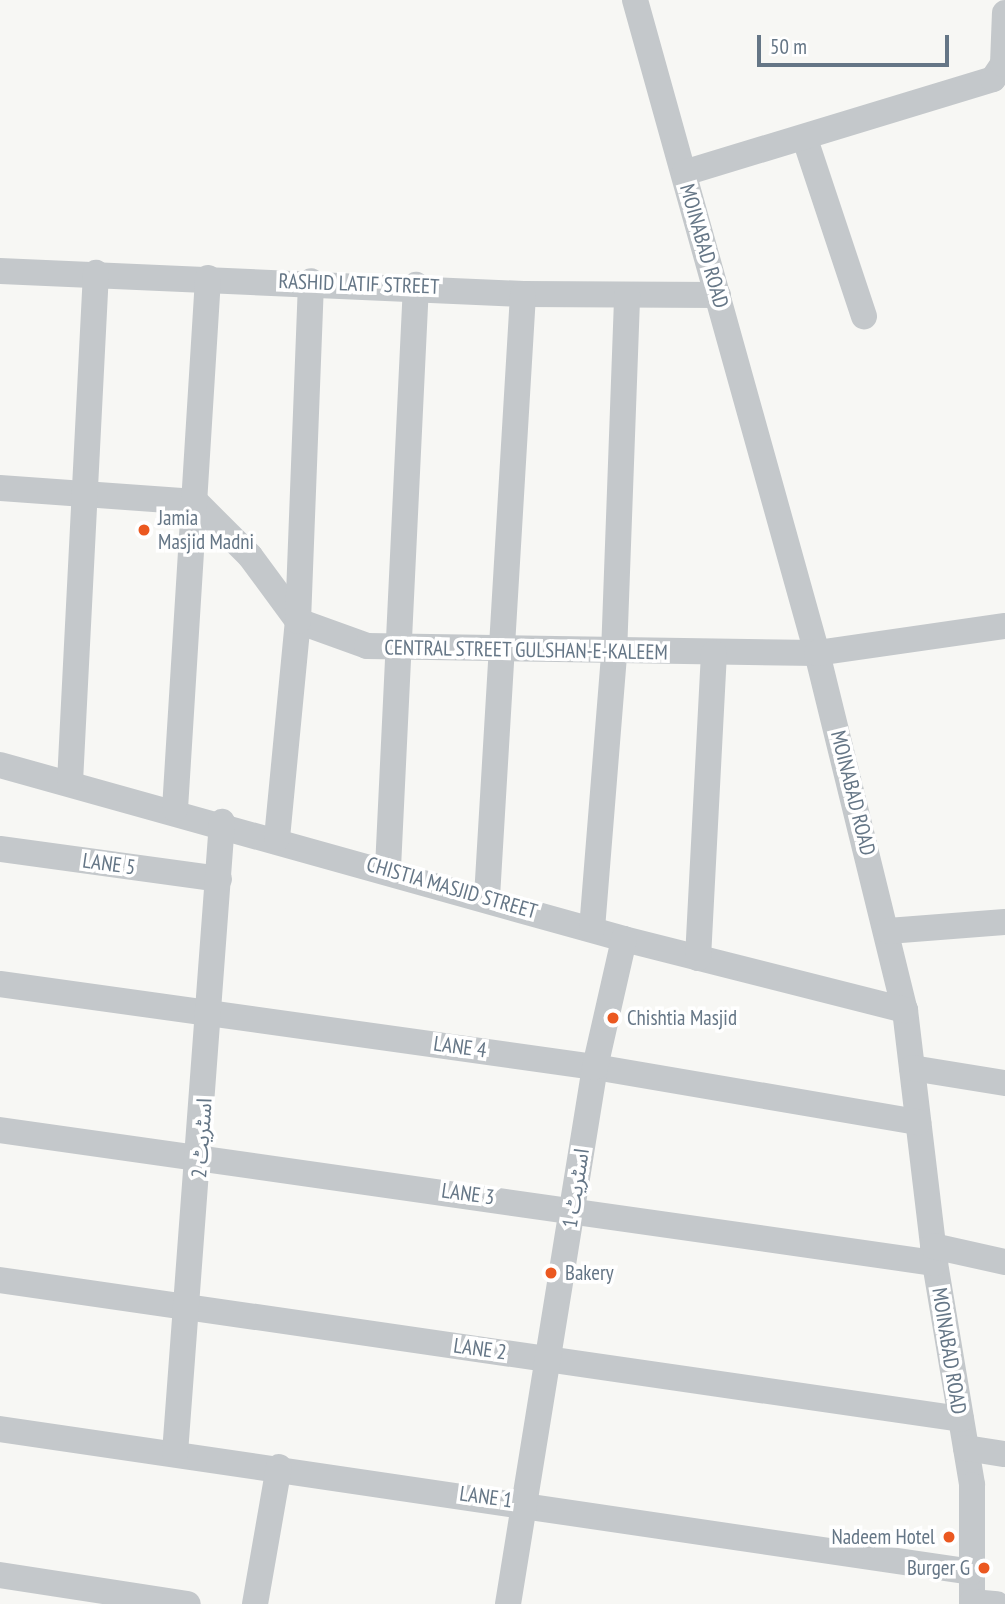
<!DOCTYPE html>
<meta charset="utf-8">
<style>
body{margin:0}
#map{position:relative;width:1005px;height:1604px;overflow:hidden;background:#f7f7f4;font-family:"PT Sans Narrow","Noto Sans Arabic",sans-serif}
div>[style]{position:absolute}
.street>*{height:26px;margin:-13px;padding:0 13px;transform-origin:13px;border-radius:13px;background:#c4c8cb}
.dots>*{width:19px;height:19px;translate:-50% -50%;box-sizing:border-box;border:4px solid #fff;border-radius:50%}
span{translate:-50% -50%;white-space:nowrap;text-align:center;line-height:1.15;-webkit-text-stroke:7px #fff;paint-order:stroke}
.street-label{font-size:21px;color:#657686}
.poi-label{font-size:21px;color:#657686}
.left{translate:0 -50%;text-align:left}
.right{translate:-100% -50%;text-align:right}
.scale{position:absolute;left:757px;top:35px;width:192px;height:32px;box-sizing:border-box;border:4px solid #657686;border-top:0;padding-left:9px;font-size:21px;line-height:24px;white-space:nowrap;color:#657686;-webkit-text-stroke:5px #fff;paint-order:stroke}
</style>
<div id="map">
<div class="street">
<div style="left:635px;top:0;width:678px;rotate:74.43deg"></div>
<div style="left:817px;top:653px;width:368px;rotate:76.2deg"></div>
<div style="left:905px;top:1010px;width:255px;rotate:83.2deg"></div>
<div style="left:935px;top:1263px;width:225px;rotate:80.5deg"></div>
<div style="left:972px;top:1485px;width:119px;rotate:90deg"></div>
<div style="left:805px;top:139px;width:187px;rotate:71.6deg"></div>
<div style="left:684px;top:173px;width:323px;rotate:-16.9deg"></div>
<div style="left:993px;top:79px;width:18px;rotate:-56deg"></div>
<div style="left:1003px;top:64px;width:51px;rotate:-87.8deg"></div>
<div style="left:0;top:271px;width:524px;rotate:2.52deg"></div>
<div style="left:523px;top:294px;width:195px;rotate:0.3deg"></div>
<div style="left:0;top:488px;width:196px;rotate:4.1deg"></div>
<div style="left:196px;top:502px;width:76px;rotate:45deg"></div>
<div style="left:250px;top:556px;width:81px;rotate:53.6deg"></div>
<div style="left:298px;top:621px;width:73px;rotate:19.9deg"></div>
<div style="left:367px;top:646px;width:450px;rotate:0.9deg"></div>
<div style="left:817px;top:653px;width:190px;rotate:-8.2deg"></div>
<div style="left:0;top:765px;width:648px;rotate:15.58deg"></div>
<div style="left:624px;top:939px;width:290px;rotate:14.2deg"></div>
<div style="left:70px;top:782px;width:510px;rotate:-87.08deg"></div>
<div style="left:175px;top:809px;width:532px;rotate:-86.44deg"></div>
<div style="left:277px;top:838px;width:218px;rotate:-84.5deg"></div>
<div style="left:298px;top:621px;width:340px;rotate:-87.8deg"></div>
<div style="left:0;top:849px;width:221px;rotate:7.8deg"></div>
<div style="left:388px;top:868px;width:584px;rotate:-87.25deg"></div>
<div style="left:487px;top:897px;width:604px;rotate:-86.58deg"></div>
<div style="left:592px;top:929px;width:276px;rotate:-85.4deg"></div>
<div style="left:614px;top:654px;width:359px;rotate:-87.9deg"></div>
<div style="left:888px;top:931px;width:117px;rotate:-4.4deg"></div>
<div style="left:698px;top:958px;width:305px;rotate:-87deg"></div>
<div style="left:0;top:984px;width:601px;rotate:7.94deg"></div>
<div style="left:595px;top:1067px;width:328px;rotate:9.7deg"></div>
<div style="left:912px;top:1068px;width:94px;rotate:9.2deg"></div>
<div style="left:0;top:1130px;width:944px;rotate:8.1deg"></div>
<div style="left:933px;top:1246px;width:74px;rotate:12.5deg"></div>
<div style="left:0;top:1280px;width:971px;rotate:8.23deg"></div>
<div style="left:0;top:1429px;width:982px;rotate:8.37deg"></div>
<div style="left:966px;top:1448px;width:39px;rotate:9deg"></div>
<div style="left:175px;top:1453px;width:633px;rotate:-85.74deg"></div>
<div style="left:0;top:1575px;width:190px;rotate:8.8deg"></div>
<div style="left:972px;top:1602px;width:25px;rotate:5deg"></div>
<div style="left:255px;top:1604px;width:139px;rotate:-80.1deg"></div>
<div style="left:508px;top:1604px;width:544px;rotate:-80.8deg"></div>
<div style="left:595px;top:1067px;width:131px;rotate:-77.2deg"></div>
</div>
<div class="dots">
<div style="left:144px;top:530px;background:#eb5820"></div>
<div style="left:613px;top:1018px;background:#eb5820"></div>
<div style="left:551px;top:1273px;background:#eb5820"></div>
<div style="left:949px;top:1537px;background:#eb5820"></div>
<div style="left:984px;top:1568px;background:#eb5820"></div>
</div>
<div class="street-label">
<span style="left:704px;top:246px;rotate:74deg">MOINABAD ROAD</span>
<span style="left:359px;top:284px;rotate:2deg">RASHID LATIF STREET</span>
<span style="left:526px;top:650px;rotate:1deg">CENTRAL STREET GULSHAN-E-KALEEM</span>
<span style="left:853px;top:793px;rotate:76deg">MOINABAD ROAD</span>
<span style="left:109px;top:864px;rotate:8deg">LANE 5</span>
<span style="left:452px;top:888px;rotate:16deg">CHISTIA MASJID STREET</span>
<span style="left:460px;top:1047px;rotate:8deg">LANE 4</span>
<span style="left:202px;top:1138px;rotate:-86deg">اسٹریٹ 2</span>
<span style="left:576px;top:1188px;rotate:-81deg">اسٹریٹ 1</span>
<span style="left:468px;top:1194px;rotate:8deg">LANE 3</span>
<span style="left:480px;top:1349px;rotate:8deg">LANE 2</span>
<span style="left:949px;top:1351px;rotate:81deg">MOINABAD ROAD</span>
<span style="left:486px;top:1497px;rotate:8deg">LANE 1</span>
</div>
<div class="poi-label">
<span class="left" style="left:158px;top:530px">Jamia<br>Masjid Madni</span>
<span class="left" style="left:627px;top:1018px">Chishtia Masjid</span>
<span class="left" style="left:565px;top:1273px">Bakery</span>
<span class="right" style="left:935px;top:1537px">Nadeem Hotel</span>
<span class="right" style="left:970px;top:1568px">Burger G</span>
</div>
<div class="scale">50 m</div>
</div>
